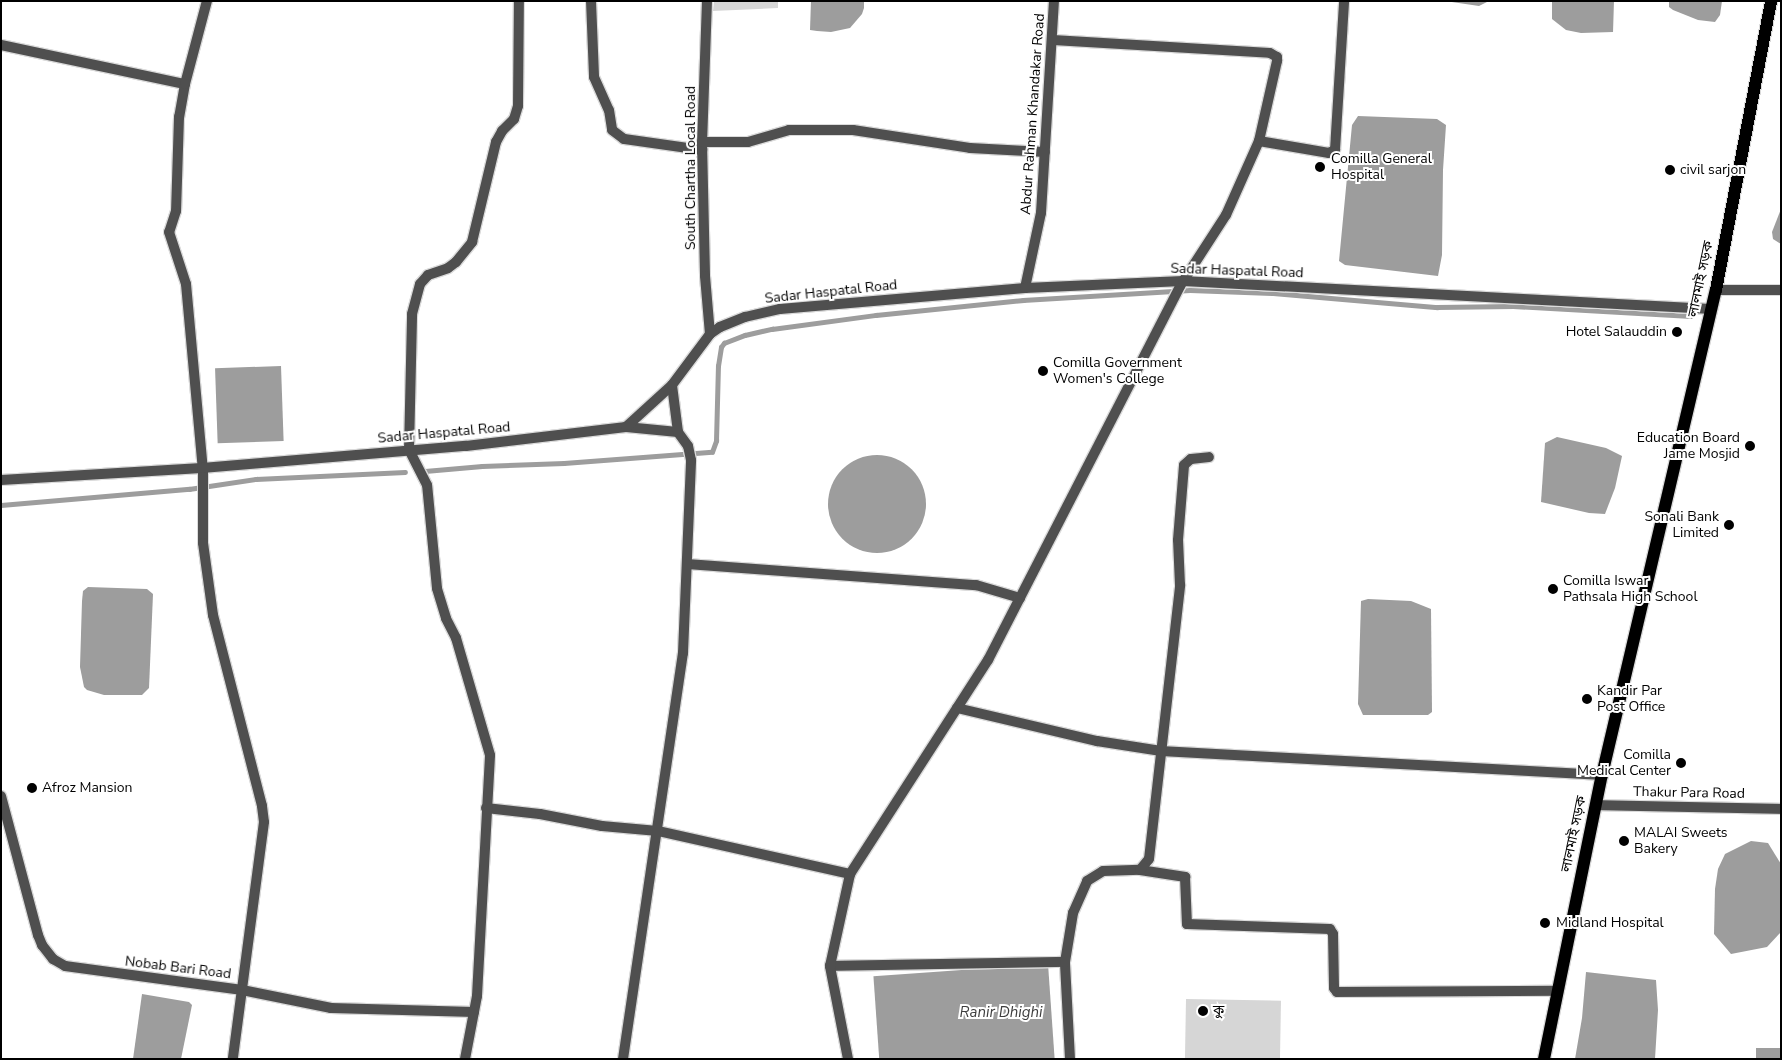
<!DOCTYPE html>
<meta charset="utf-8">
<style>
body{margin:0}
#map{position:relative;width:1782px;height:1060px;overflow:hidden;background:#fff;font-family:"Nunito Sans","Noto Sans Bengali",sans-serif}
div>[style]{position:absolute}
.green>*{inset:0;background:#d6d6d6;transform-origin:0 0}
.water>*{inset:0;background:#9d9d9d;transform-origin:0 0}
.round{border-radius:50%}
.stream>*{height:4.5px;margin:-2.25px;padding:0 2.25px;transform-origin:2.25px;border-radius:2.25px;background:#9d9d9d}
.roads{filter:drop-shadow(1px 0 #dbdbdb) drop-shadow(-1px 0 #dbdbdb) drop-shadow(0 1px #dbdbdb) drop-shadow(0 -1px #dbdbdb)}
.minor>*{height:10px;margin:-5px;padding:0 5px;transform-origin:5px;border-radius:5px;background:#4f4f4f}
.tertiary>*{height:10px;margin:-5px;padding:0 5px;transform-origin:5px;border-radius:5px;background:#4f4f4f}
.primary>*{height:12px;margin:-6px;padding:0 6px;transform-origin:6px;border-radius:6px;background:#000}
.dots>*{width:14px;height:14px;translate:-50% -50%;box-sizing:border-box;border:2px solid #fff;border-radius:50%}
span{translate:-50% -50%;white-space:nowrap;text-align:center;line-height:1.15;-webkit-text-stroke:4px #fff;paint-order:stroke}
.street-label{font-size:14px;color:#000}
.poi-label{font-size:14px;color:#000}
.left{translate:0 -50%;text-align:left}
.right{translate:-100% -50%;text-align:right}
.water-label{font-size:15px;color:#3e3e3e;font-style:italic}
.frame{position:absolute;inset:0;border:2px solid #000;pointer-events:none}
</style>
<div id="map">
<div class="green">
<div style="clip-path:polygon(714px 1px,778px 1px,778px 8px,713px 11px)"></div>
<div style="left:1186px;top:999px;width:95px;height:60px;rotate:1deg"></div>
</div>
<div class="water">
<div style="clip-path:polygon(811px 1px,864px 1px,864px 8px,862px 14px,850px 28px,831px 32px,817px 31px,810px 30px)"></div>
<div style="clip-path:polygon(1445px 1px,1489px 1px,1479px 6px)"></div>
<div style="clip-path:polygon(1552px 1px,1614px 1px,1613px 32px,1581px 33px,1566px 30px,1552px 19px)"></div>
<div style="clip-path:polygon(1669px 1px,1722px 1px,1720px 15px,1715px 22px,1698px 20px,1673px 10px,1669px 7px)"></div>
<div style="clip-path:polygon(1358px 116px,1437px 119px,1446px 125px,1443px 170px,1442px 255px,1438px 276px,1345px 265px,1339px 261px,1352px 125px)"></div>
<div style="clip-path:polygon(1781px 209px,1781px 244px,1773px 239px,1772px 232px)"></div>
<div style="left:281px;top:366px;width:75px;height:66px;rotate:88deg"></div>
<div style="clip-path:polygon(1557px 437px,1606px 448px,1622px 456px,1615px 488px,1605px 514px,1589px 513px,1541px 502px,1545px 443px)"></div>
<div class="round" style="left:828px;top:455px;width:98px;height:98px"></div>
<div style="clip-path:polygon(88px 587px,147px 589px,153px 594px,149px 688px,142px 695px,104px 695px,87px 690px,84px 687px,80px 667px,82px 601px,83px 591px)"></div>
<div style="clip-path:polygon(1368px 599px,1411px 601px,1431px 609px,1432px 712px,1428px 715px,1363px 715px,1358px 704px,1361px 601px)"></div>
<div style="clip-path:polygon(1751px 841px,1768px 843px,1781px 864px,1781px 932px,1767px 947px,1731px 954px,1714px 934px,1715px 889px,1718px 869px,1725px 854px)"></div>
<div style="left:1048px;top:964px;width:95px;height:175px;rotate:86deg"></div>
<div style="clip-path:polygon(1586px 972px,1656px 980px,1658px 1010px,1655px 1059px,1575px 1059px,1582px 1018px)"></div>
<div style="clip-path:polygon(142px 994px,189px 1002px,192px 1005px,181px 1059px,133px 1059px)"></div>
<div style="left:1781px;top:1048px;width:11px;height:25px;rotate:90deg"></div>
</div>
<div class="stream">
<div style="left:425px;top:471px;width:57px;rotate:-5deg"></div>
<div style="left:482px;top:466px;width:82px;rotate:-2.1deg"></div>
<div style="left:564px;top:463px;width:148px;rotate:-4.3deg"></div>
<div style="left:712px;top:452px;width:12px;rotate:-70deg"></div>
<div style="left:716px;top:441px;width:75px;rotate:-88.5deg"></div>
<div style="left:718px;top:366px;width:19px;rotate:-81deg"></div>
<div style="left:721px;top:347px;width:5px;rotate:-53deg"></div>
<div style="left:724px;top:343px;width:22px;rotate:-21deg"></div>
<div style="left:745px;top:335px;width:28px;rotate:-13deg"></div>
<div style="left:772px;top:329px;width:105px;rotate:-7.7deg"></div>
<div style="left:876px;top:315px;width:148px;rotate:-5.8deg"></div>
<div style="left:1023px;top:300px;width:167px;rotate:-3.4deg"></div>
<div style="left:1190px;top:290px;width:83px;rotate:2.1deg"></div>
<div style="left:1273px;top:293px;width:165px;rotate:4.9deg"></div>
<div style="left:1437px;top:307px;width:76px;rotate:-0.8deg"></div>
<div style="left:1513px;top:306px;width:178px;rotate:3.2deg"></div>
<div style="left:1px;top:505px;width:189px;rotate:-4.9deg"></div>
<div style="left:189px;top:489px;width:68px;rotate:-8.5deg"></div>
<div style="left:256px;top:479px;width:149px;rotate:-2.7deg"></div>
</div>
<div class="roads">
<div class="minor">
<div style="left:591px;top:1px;width:76px;rotate:87.7deg"></div>
<div style="left:594px;top:77px;width:36px;rotate:66deg"></div>
<div style="left:609px;top:110px;width:20px;rotate:81deg"></div>
<div style="left:612px;top:130px;width:15px;rotate:37deg"></div>
<div style="left:624px;top:139px;width:79px;rotate:8deg"></div>
<div style="left:707px;top:1px;width:141px;rotate:92deg"></div>
<div style="left:702px;top:142px;width:134px;rotate:88.7deg"></div>
<div style="left:705px;top:276px;width:58px;rotate:85.1deg"></div>
<div style="left:1053px;top:40px;width:217px;rotate:3.4deg"></div>
<div style="left:1270px;top:53px;width:8px;rotate:30deg"></div>
<div style="left:1277px;top:57px;width:4px;rotate:90deg"></div>
<div style="left:1277px;top:61px;width:82px;rotate:102.7deg"></div>
<div style="left:1px;top:45px;width:188px;rotate:12deg"></div>
<div style="left:185px;top:84px;width:34px;rotate:100deg"></div>
<div style="left:179px;top:117px;width:94px;rotate:91.8deg"></div>
<div style="left:176px;top:211px;width:22px;rotate:108deg"></div>
<div style="left:169px;top:232px;width:55px;rotate:71.9deg"></div>
<div style="left:186px;top:284px;width:188px;rotate:84.8deg"></div>
<div style="left:203px;top:471px;width:72px;rotate:90deg"></div>
<div style="left:203px;top:543px;width:73px;rotate:82.1deg"></div>
<div style="left:213px;top:615px;width:197px;rotate:75.6deg"></div>
<div style="left:262px;top:806px;width:16px;rotate:83deg"></div>
<div style="left:264px;top:822px;width:239px;rotate:97.5deg"></div>
<div style="left:185px;top:84px;width:86px;rotate:-75.2deg"></div>
<div style="left:702px;top:142px;width:46px"></div>
<div style="left:748px;top:142px;width:43px;rotate:-16.3deg"></div>
<div style="left:789px;top:130px;width:64px"></div>
<div style="left:853px;top:130px;width:118px;rotate:8.7deg"></div>
<div style="left:970px;top:148px;width:75px;rotate:3.1deg"></div>
<div style="left:1025px;top:288px;width:77px;rotate:-78deg"></div>
<div style="left:1041px;top:213px;width:212px;rotate:-86.5deg"></div>
<div style="left:1716px;top:290px;width:65px"></div>
<div style="left:626px;top:427px;width:52px;rotate:5.5deg"></div>
<div style="left:687px;top:564px;width:290px;rotate:4.2deg"></div>
<div style="left:976px;top:585px;width:46px;rotate:16.5deg"></div>
<div style="left:957px;top:708px;width:144px;rotate:13.3deg"></div>
<div style="left:1097px;top:741px;width:65px;rotate:8.9deg"></div>
<div style="left:1161px;top:751px;width:442px;rotate:3.1deg"></div>
<div style="left:1px;top:796px;width:144px;rotate:75.1deg"></div>
<div style="left:38px;top:935px;width:11px;rotate:68deg"></div>
<div style="left:42px;top:945px;width:18px;rotate:52deg"></div>
<div style="left:53px;top:959px;width:14px;rotate:30deg"></div>
<div style="left:65px;top:966px;width:179px;rotate:7.7deg"></div>
<div style="left:242px;top:990px;width:91px;rotate:11.4deg"></div>
<div style="left:331px;top:1008px;width:143px;rotate:1.6deg"></div>
<div style="left:1596px;top:805px;width:185px;rotate:1.2deg"></div>
<div style="left:486px;top:808px;width:54px;rotate:6.3deg"></div>
<div style="left:540px;top:814px;width:63px;rotate:11deg"></div>
<div style="left:602px;top:826px;width:56px;rotate:5.1deg"></div>
<div style="left:658px;top:831px;width:197px;rotate:12.6deg"></div>
<div style="left:1140px;top:870px;width:46px;rotate:8.8deg"></div>
<div style="left:1185px;top:877px;width:47px;rotate:87.6deg"></div>
<div style="left:1187px;top:924px;width:143px;rotate:2deg"></div>
<div style="left:1330px;top:929px;width:6px;rotate:59deg"></div>
<div style="left:1333px;top:934px;width:54px;rotate:88.9deg"></div>
<div style="left:1334px;top:988px;width:5px;rotate:53deg"></div>
<div style="left:1337px;top:992px;width:219px;rotate:-0.3deg"></div>
<div style="left:830px;top:966px;width:235px;rotate:-1deg"></div>
<div style="left:465px;top:1059px;width:64px;rotate:-79.2deg"></div>
<div style="left:477px;top:996px;width:241px;rotate:-86.9deg"></div>
<div style="left:490px;top:755px;width:122px;rotate:-106.2deg"></div>
<div style="left:456px;top:638px;width:22px;rotate:-117deg"></div>
<div style="left:446px;top:618px;width:31px;rotate:-107deg"></div>
<div style="left:437px;top:588px;width:103px;rotate:-95.5deg"></div>
<div style="left:427px;top:485px;width:39px;rotate:-117deg"></div>
<div style="left:409px;top:450px;width:136px;rotate:-88.7deg"></div>
<div style="left:412px;top:314px;width:31px;rotate:-75deg"></div>
<div style="left:420px;top:284px;width:12px;rotate:-48deg"></div>
<div style="left:428px;top:275px;width:21px;rotate:-19deg"></div>
<div style="left:448px;top:268px;width:10px;rotate:-37deg"></div>
<div style="left:456px;top:262px;width:26px;rotate:-51deg"></div>
<div style="left:472px;top:242px;width:103px;rotate:-76.5deg"></div>
<div style="left:496px;top:142px;width:13px;rotate:-61deg"></div>
<div style="left:502px;top:131px;width:17px;rotate:-45deg"></div>
<div style="left:514px;top:119px;width:14px;rotate:-73deg"></div>
<div style="left:518px;top:106px;width:105px;rotate:-89.5deg"></div>
<div style="left:623px;top:1059px;width:410px;rotate:-81.6deg"></div>
<div style="left:683px;top:653px;width:193px;rotate:-87.6deg"></div>
<div style="left:691px;top:460px;width:14px;rotate:-102deg"></div>
<div style="left:688px;top:446px;width:17px;rotate:-126deg"></div>
<div style="left:678px;top:432px;width:47px;rotate:-97.3deg"></div>
<div style="left:848px;top:1059px;width:95px;rotate:-101deg"></div>
<div style="left:830px;top:966px;width:94px;rotate:-77.7deg"></div>
<div style="left:850px;top:874px;width:255px;rotate:-57.2deg"></div>
<div style="left:988px;top:660px;width:420px;rotate:-62.8deg"></div>
<div style="left:1180px;top:286px;width:85px;rotate:-57.1deg"></div>
<div style="left:1226px;top:215px;width:81px;rotate:-66deg"></div>
<div style="left:1259px;top:141px;width:71px;rotate:9.7deg"></div>
<div style="left:1329px;top:153px;width:7px;rotate:-27deg"></div>
<div style="left:1335px;top:150px;width:149px;rotate:-86.5deg"></div>
<div style="left:1070px;top:1059px;width:97px;rotate:-93deg"></div>
<div style="left:1065px;top:962px;width:50px;rotate:-80.7deg"></div>
<div style="left:1073px;top:913px;width:35px;rotate:-66deg"></div>
<div style="left:1087px;top:881px;width:19px;rotate:-32deg"></div>
<div style="left:1103px;top:871px;width:37px;rotate:-2deg"></div>
<div style="left:1140px;top:870px;width:14px;rotate:-51deg"></div>
<div style="left:1149px;top:859px;width:276px;rotate:-83.5deg"></div>
<div style="left:1180px;top:585px;width:45px;rotate:-92.5deg"></div>
<div style="left:1178px;top:540px;width:75px;rotate:-85.4deg"></div>
<div style="left:1184px;top:465px;width:9px;rotate:-41deg"></div>
<div style="left:1191px;top:459px;width:18px;rotate:-6deg"></div>
</div>
<div class="tertiary">
<div style="left:1px;top:480px;width:201px;rotate:-3.4deg"></div>
<div style="left:202px;top:468px;width:265px;rotate:-4.8deg"></div>
<div style="left:466px;top:446px;width:161px;rotate:-6.8deg"></div>
<div style="left:626px;top:427px;width:62px;rotate:-42.4deg"></div>
<div style="left:672px;top:385px;width:64px;rotate:-53.3deg"></div>
<div style="left:710px;top:334px;width:12px;rotate:-35deg"></div>
<div style="left:720px;top:327px;width:27px;rotate:-22deg"></div>
<div style="left:745px;top:317px;width:36px;rotate:-13deg"></div>
<div style="left:780px;top:309px;width:246px;rotate:-4.9deg"></div>
<div style="left:1025px;top:288px;width:158px;rotate:-2.5deg"></div>
<div style="left:1183px;top:281px;width:529px;rotate:3.04deg"></div>
</div>
<div class="primary">
<div style="left:1544px;top:1059px;width:290px;rotate:-78.5deg"></div>
<div style="left:1602px;top:775px;width:498px;rotate:-76.8deg"></div>
<div style="left:1716px;top:290px;width:294px;rotate:-79.2deg"></div>
</div>
</div>
<div class="dots">
<div style="left:1320px;top:167px;background:#000"></div>
<div style="left:1670px;top:170px;background:#000"></div>
<div style="left:1677px;top:332px;background:#000"></div>
<div style="left:1043px;top:371px;background:#000"></div>
<div style="left:1750px;top:446px;background:#000"></div>
<div style="left:1729px;top:525px;background:#000"></div>
<div style="left:1553px;top:589px;background:#000"></div>
<div style="left:1587px;top:699px;background:#000"></div>
<div style="left:1681px;top:763px;background:#000"></div>
<div style="left:32px;top:788px;background:#000"></div>
<div style="left:1624px;top:841px;background:#000"></div>
<div style="left:1545px;top:923px;background:#000"></div>
<div style="left:1203px;top:1011px;background:#000"></div>
</div>
<div class="street-label">
<span style="left:1033px;top:114px;rotate:-86deg">Abdur Rahman Khandakar Road</span>
<span style="left:691px;top:168px;rotate:-90deg">South Chartha Local Road</span>
<span style="left:1237px;top:271px;rotate:2deg">Sadar Haspatal Road</span>
<span style="left:1701px;top:279px;rotate:-78deg">লালমাই সড়ক</span>
<span style="left:831px;top:292px;rotate:-6deg">Sadar Haspatal Road</span>
<span style="left:444px;top:433px;rotate:-5deg">Sadar Haspatal Road</span>
<span style="left:1689px;top:793px;rotate:1deg">Thakur Para Road</span>
<span style="left:1574px;top:834px;rotate:-78deg">লালমাই সড়ক</span>
<span style="left:178px;top:968px;rotate:7deg">Nobab Bari Road</span>
</div>
<div class="poi-label">
<span class="left" style="left:1331px;top:167px">Comilla General<br>Hospital</span>
<span class="left" style="left:1680px;top:170px">civil sarjon</span>
<span class="right" style="left:1667px;top:332px">Hotel Salauddin</span>
<span class="left" style="left:1053px;top:371px">Comilla Government<br>Women's College</span>
<span class="right" style="left:1740px;top:446px">Education Board<br>Jame Mosjid</span>
<span class="right" style="left:1719px;top:525px">Sonali Bank<br>Limited</span>
<span class="left" style="left:1563px;top:589px">Comilla Iswar<br>Pathsala High School</span>
<span class="left" style="left:1597px;top:699px">Kandir Par<br>Post Office</span>
<span class="right" style="left:1671px;top:763px">Comilla<br>Medical Center</span>
<span class="left" style="left:42px;top:788px">Afroz Mansion</span>
<span class="left" style="left:1634px;top:841px">MALAI Sweets<br>Bakery</span>
<span class="left" style="left:1556px;top:923px">Midland Hospital</span>
<span class="left" style="left:1213px;top:1011px">কু</span>
</div>
<div class="water-label">
<span style="left:1001px;top:1013px">Ranir Dhighi</span>
</div>
<div class="frame"></div>
</div>
